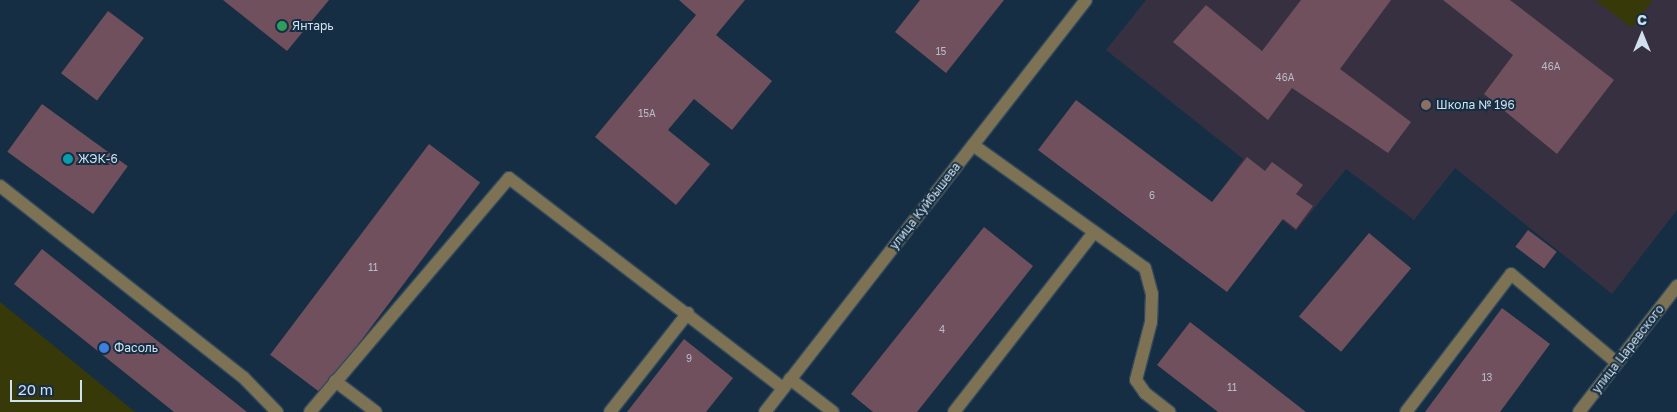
<!DOCTYPE html>
<meta charset="utf-8">
<style>
body{margin:0}
#map{position:relative;width:1677px;height:412px;overflow:hidden;background:#162e43;font-family:"Golos Text",sans-serif}
div>[style]{position:absolute}
.education>*{inset:0;background:#363041}
.green>*{inset:0;background:#383909}
.building>*{inset:0;background:#70505d;transform-origin:0 0}
.roads{filter:drop-shadow(1px 0 #344a5e) drop-shadow(-1px 0 #344a5e) drop-shadow(0 1px #344a5e) drop-shadow(0 -1px #344a5e)}
.minor>*{height:12px;margin:-6px;padding:0 6px;transform-origin:6px;border-radius:6px;background:#7d7254}
.dots>*{width:14px;height:14px;translate:-50% -50%;box-sizing:border-box;border:2px solid #162e43;border-radius:50%}
span{translate:-50% -50%;white-space:nowrap;text-align:center;line-height:1.15;-webkit-text-stroke:4px #162e43;paint-order:stroke}
.number-label{font-size:10px;color:#b9bcc9}
.number-label span{-webkit-text-stroke-width:0}
.poi-label{font-size:12px;color:#d1e0ed}
.left{translate:0 -50%;text-align:left}
.street-label{font-size:12px;color:#d1e0ed}
.north{position:absolute;left:1617px;top:10px;width:50px;height:50px;-webkit-text-stroke:4px #162e43;paint-order:stroke;rotate:0deg;font-size:14px;font-weight:700;line-height:20px;text-align:center;color:#d1e0ed}
.north::after{content:'';display:block;margin:auto;width:18px;height:22px;background:#d1e0ed;clip-path:polygon(50% 0,100% 100%,50% 72%,0 100%)}
.scale{position:absolute;left:10px;top:380px;width:72px;height:22px;box-sizing:border-box;border:2px solid #d1e0ed;border-top:0;padding-left:6px;font-size:15px;line-height:18px;white-space:nowrap;color:#d1e0ed;-webkit-text-stroke:4px #162e43;paint-order:stroke}
</style>
<div id="map">
<div class="education">
<div style="clip-path:polygon(1146px 0,1677px 0,1677px 210px,1612px 294px,1455px 168px,1414px 220px,1346px 169px,1296px 231px,1229px 179px,1243px 159px,1106px 50px)"></div>
</div>
<div class="green">
<div style="clip-path:polygon(1595px 0,1653px 0,1632px 28px)"></div>
<div style="clip-path:polygon(0 302px,135px 412px,0 412px)"></div>
</div>
<div class="building">
<div style="clip-path:polygon(223px 0,329px 0,287px 51px)"></div>
<div style="clip-path:polygon(679px 0,745px 0,716px 35px,772px 81px,732px 130px,694px 99px,668px 130px,710px 164px,676px 205px,595px 137px,696px 15px)"></div>
<div style="clip-path:polygon(920px 0,1004px 0,946px 73px,895px 32px)"></div>
<div style="clip-path:polygon(1301px 0,1391px 0,1340px 69px,1411px 122px,1388px 153px,1292px 88px,1268px 120px,1173px 42px,1206px 5px,1262px 51px)"></div>
<div style="clip-path:polygon(1443px 0,1510px 0,1614px 80px,1557px 154px,1484px 94px,1513px 55px)"></div>
<div style="left:108px;top:11px;width:45px;height:78px;rotate:37deg"></div>
<div style="clip-path:polygon(1076px 100px,1212px 202px,1247px 157px,1265px 171px,1272px 162px,1303px 185px,1296px 194px,1313px 206px,1296px 229px,1283px 219px,1227px 292px,1038px 150px)"></div>
<div style="left:42px;top:104px;width:106px;height:59px;rotate:36deg"></div>
<div style="left:429px;top:144px;width:64px;height:264px;rotate:37deg"></div>
<div style="clip-path:polygon(984px 227px,1033px 266px,917px 412px,873px 412px,851px 394px)"></div>
<div style="left:1528px;top:230px;width:36px;height:21px;rotate:37deg"></div>
<div style="left:1369px;top:233px;width:55px;height:109px;rotate:40deg"></div>
<div style="clip-path:polygon(42px 249px,247px 412px,174px 412px,14px 284px)"></div>
<div style="clip-path:polygon(1502px 308px,1550px 344px,1500px 412px,1425px 412px)"></div>
<div style="clip-path:polygon(1190px 322px,1306px 412px,1218px 412px,1157px 365px)"></div>
<div style="clip-path:polygon(684px 339px,733px 378px,706px 412px,627px 412px)"></div>
</div>
<div class="roads">
<div class="minor">
<div style="left:973px;top:145px;width:211px;rotate:35.6deg"></div>
<div style="left:1145px;top:268px;width:27px;rotate:75deg"></div>
<div style="left:1152px;top:294px;width:28px;rotate:92deg"></div>
<div style="left:1151px;top:322px;width:60px;rotate:104.5deg"></div>
<div style="left:1136px;top:380px;width:16px;rotate:55deg"></div>
<div style="left:1145px;top:393px;width:31px;rotate:38deg"></div>
<div style="left:0;top:186px;width:309px;rotate:38.2deg"></div>
<div style="left:243px;top:377px;width:49px;rotate:45.8deg"></div>
<div style="left:790px;top:379px;width:54px;rotate:37.5deg"></div>
<div style="left:335px;top:381px;width:51px;rotate:37.1deg"></div>
<div style="left:310px;top:412px;width:307px;rotate:-49.6deg"></div>
<div style="left:509px;top:178px;width:345px;rotate:37.5deg"></div>
<div style="left:610px;top:412px;width:126px;rotate:-51.8deg"></div>
<div style="left:765px;top:412px;width:522px;rotate:-52.08deg"></div>
<div style="left:954px;top:412px;width:228px;rotate:-52.1deg"></div>
<div style="left:1406px;top:412px;width:173px;rotate:-52.7deg"></div>
<div style="left:1511px;top:274px;width:138px;rotate:40deg"></div>
<div style="left:1579px;top:412px;width:160px;rotate:-52.1deg"></div>
</div>
</div>
<div class="dots">
<div style="left:282px;top:26px;background:#2e9e5b"></div>
<div style="left:1426px;top:105px;background:#8d6e63"></div>
<div style="left:68px;top:159px;background:#0f9aa8"></div>
<div style="left:104px;top:348px;background:#3f7fe0"></div>
</div>
<div class="number-label">
<span style="left:941px;top:52px">15</span>
<span style="left:1551px;top:67px">46А</span>
<span style="left:1285px;top:78px">46А</span>
<span style="left:647px;top:114px">15А</span>
<span style="left:1152px;top:196px">6</span>
<span style="left:373px;top:268px">11</span>
<span style="left:942px;top:330px">4</span>
<span style="left:689px;top:359px">9</span>
<span style="left:1487px;top:378px">13</span>
<span style="left:1232px;top:388px">11</span>
</div>
<div class="poi-label">
<span class="left" style="left:292px;top:26px">Янтарь</span>
<span class="left" style="left:1436px;top:105px">Школа № 196</span>
<span class="left" style="left:78px;top:159px">ЖЭК-6</span>
<span class="left" style="left:114px;top:348px">Фасоль</span>
</div>
<div class="street-label">
<span style="left:925px;top:206px;rotate:-52deg">улица Куйбышева</span>
<span style="left:1628px;top:349px;rotate:-52deg">улица Царевского</span>
</div>
<div class="north">С</div>
<div class="scale">20 m</div>
</div>
